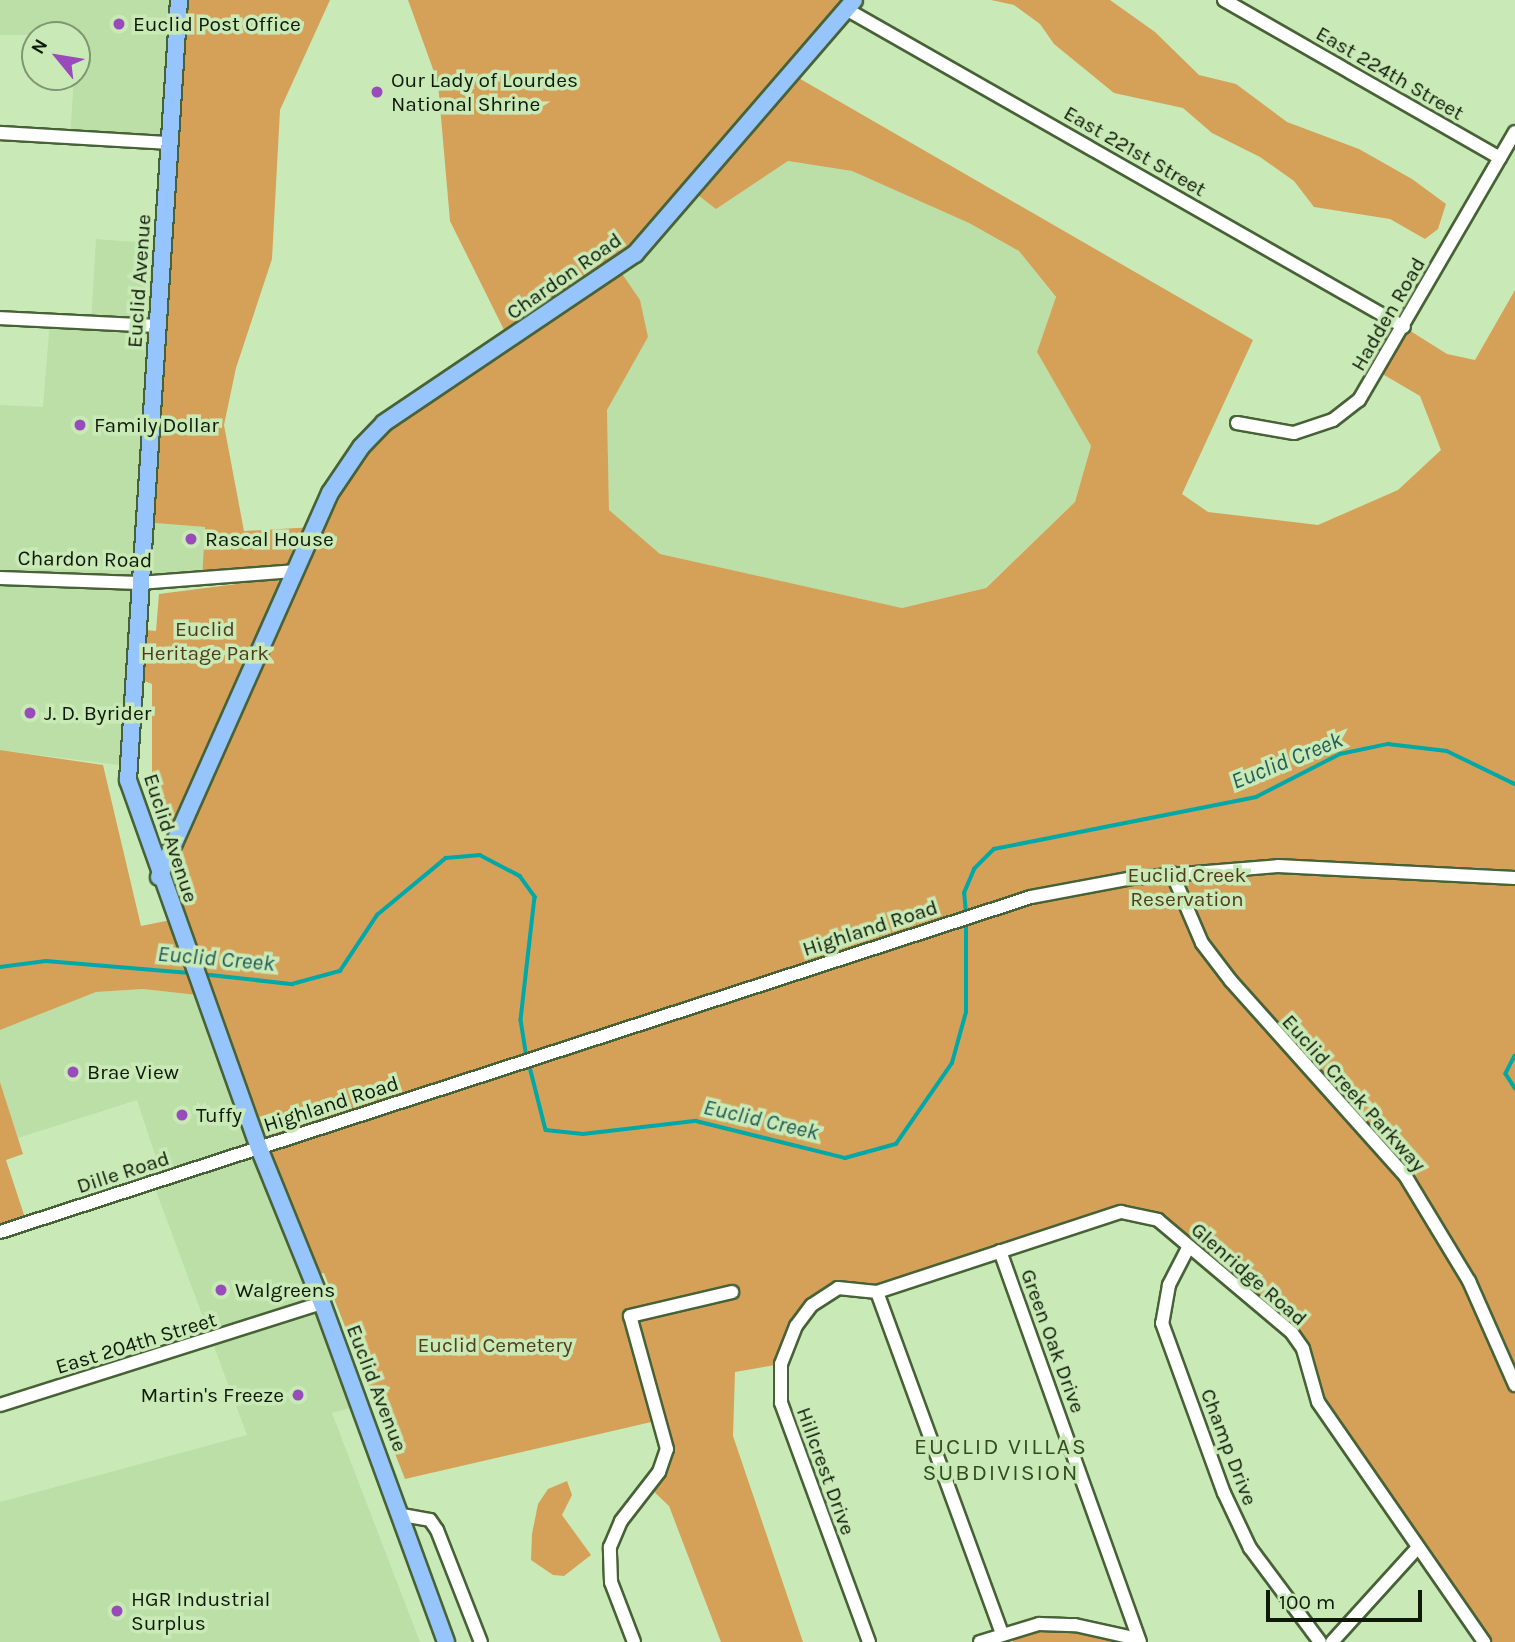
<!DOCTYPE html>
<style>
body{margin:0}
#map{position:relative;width:1515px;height:1642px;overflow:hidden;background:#c9eab7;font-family:Karla,sans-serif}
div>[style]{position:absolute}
.built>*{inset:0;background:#bbdfa6}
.green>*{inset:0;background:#d5a159}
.stream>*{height:3.5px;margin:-1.75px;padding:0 1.75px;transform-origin:1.75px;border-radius:1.75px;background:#00a8a7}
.roads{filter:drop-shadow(2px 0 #476236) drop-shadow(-2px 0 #476236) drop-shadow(0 2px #476236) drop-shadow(0 -2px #476236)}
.minor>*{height:12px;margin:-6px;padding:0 6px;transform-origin:6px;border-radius:6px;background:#fff}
.major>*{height:16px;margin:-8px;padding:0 8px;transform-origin:8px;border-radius:8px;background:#95c5fc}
.dots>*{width:19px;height:19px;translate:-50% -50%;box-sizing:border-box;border:4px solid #c9eab7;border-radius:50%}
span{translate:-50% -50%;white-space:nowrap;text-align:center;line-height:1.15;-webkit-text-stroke:7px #c9eab7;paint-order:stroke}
.poi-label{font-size:21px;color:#0e1907}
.left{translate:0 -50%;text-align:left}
.right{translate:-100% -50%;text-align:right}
.street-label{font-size:21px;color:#0e1907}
.park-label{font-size:21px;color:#523b1b}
.water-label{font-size:23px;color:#245b5a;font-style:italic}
.neighbourhood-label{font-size:23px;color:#314c20;letter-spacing:2px}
.north{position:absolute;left:21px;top:21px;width:70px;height:70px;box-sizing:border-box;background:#c9eab7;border:2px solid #7e9671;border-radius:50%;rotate:300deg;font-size:19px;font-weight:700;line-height:28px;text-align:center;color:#0e1907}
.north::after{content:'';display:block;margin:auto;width:24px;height:32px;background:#994abb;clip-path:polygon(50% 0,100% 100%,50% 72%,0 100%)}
.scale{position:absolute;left:1266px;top:1590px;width:156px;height:32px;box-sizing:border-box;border:4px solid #0e1907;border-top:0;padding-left:9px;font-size:21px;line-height:24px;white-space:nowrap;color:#0e1907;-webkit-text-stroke:5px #c9eab7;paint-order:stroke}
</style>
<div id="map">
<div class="built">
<div style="clip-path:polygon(0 0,179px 0,169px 143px,70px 137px,77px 35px,0 35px)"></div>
<div style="clip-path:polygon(787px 161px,852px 171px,969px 223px,1019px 251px,1056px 298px,1037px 352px,1091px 446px,1075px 502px,985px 588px,902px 608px,660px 554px,609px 511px,607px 410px,648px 337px,618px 267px,689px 188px,716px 208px)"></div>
<div style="clip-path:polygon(96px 239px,162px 244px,144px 522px,205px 527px,202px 579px,139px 583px,127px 766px,0 750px,0 405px,43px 407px,50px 320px,91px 322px)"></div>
<div style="clip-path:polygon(143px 989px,206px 996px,361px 1405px,332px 1413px,420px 1642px,0 1642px,0 1502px,247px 1435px,153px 1183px,163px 1179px,137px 1100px,18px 1138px,0 1082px,0 1030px,96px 992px)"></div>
</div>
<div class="green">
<div style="clip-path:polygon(evenodd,179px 0,330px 0,280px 110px,272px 259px,236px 368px,224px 425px,244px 531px,314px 527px,361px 447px,509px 340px,450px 221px,438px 83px,408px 0,854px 0,790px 73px,1253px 340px,1182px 494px,1208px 512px,1318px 525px,1398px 490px,1441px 450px,1420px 396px,1379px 372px,1404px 327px,1447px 354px,1475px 360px,1515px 290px,1515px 1642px,1484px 1642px,1318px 1402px,1303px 1349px,1158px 1220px,1121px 1212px,877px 1292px,860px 1286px,812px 1305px,781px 1364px,735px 1372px,733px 1436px,803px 1642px,721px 1642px,669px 1506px,648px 1486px,665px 1460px,660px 1420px,405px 1479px,324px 1273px,311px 1275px,206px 996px,143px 989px,96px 992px,0 1030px,0 750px,103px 765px,141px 926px,176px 919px,159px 877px,172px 849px,152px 790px,152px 684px,132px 676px,136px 629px,156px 631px,159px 594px,268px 580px,299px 584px,294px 571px,202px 579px,205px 527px,143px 522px,179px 0,788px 161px,852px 171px,969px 223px,1019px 251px,1056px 297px,1037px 352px,1091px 446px,1075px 502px,986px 588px,902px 608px,660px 554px,609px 510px,607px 410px,648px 337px,640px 300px,618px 268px,689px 188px,716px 209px,788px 161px)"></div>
<div style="clip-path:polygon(991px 0,1110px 0,1155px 32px,1199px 75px,1236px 84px,1287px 122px,1359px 149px,1412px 179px,1446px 204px,1438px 229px,1425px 239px,1390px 219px,1314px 207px,1294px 181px,1260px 157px,1212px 133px,1183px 108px,1114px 93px,1054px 44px,1040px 24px,1014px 5px)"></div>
<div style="clip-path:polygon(0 1082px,23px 1154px,6px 1160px,27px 1224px,0 1232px)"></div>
<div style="clip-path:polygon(567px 1481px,572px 1495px,562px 1515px,591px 1555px,564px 1576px,553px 1575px,531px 1560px,532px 1534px,538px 1504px,548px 1489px)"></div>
<div style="clip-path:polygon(1039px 1624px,1140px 1642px,1013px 1642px,1010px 1632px)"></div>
</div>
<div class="stream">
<div style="left:966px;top:914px;width:21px;rotate:-95deg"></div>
<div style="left:964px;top:893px;width:26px;rotate:-67deg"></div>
<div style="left:974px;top:869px;width:28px;rotate:-45deg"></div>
<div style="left:994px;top:849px;width:267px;rotate:-11.2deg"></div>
<div style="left:1256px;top:797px;width:94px;rotate:-27.1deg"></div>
<div style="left:1340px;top:754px;width:49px;rotate:-11.8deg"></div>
<div style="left:1388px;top:744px;width:59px;rotate:6.8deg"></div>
<div style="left:1447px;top:751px;width:76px;rotate:25.9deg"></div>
<div style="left:0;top:967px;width:46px;rotate:-7.4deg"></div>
<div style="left:46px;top:961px;width:144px;rotate:4.8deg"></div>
<div style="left:201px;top:974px;width:92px;rotate:6.3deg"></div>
<div style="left:292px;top:984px;width:50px;rotate:-15.2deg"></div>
<div style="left:340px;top:971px;width:67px;rotate:-56.5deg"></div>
<div style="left:377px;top:915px;width:89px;rotate:-39.6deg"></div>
<div style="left:446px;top:858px;width:34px;rotate:-5deg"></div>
<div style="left:480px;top:855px;width:45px;rotate:27.7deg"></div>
<div style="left:520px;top:876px;width:26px;rotate:54deg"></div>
<div style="left:535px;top:897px;width:124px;rotate:96.5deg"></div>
<div style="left:521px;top:1020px;width:36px;rotate:81deg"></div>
<div style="left:1515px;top:1056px;width:20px;rotate:117deg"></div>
<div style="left:1506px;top:1074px;width:17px;rotate:57deg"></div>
<div style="left:529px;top:1063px;width:69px;rotate:75.8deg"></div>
<div style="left:546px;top:1130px;width:37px;rotate:6deg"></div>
<div style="left:583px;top:1134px;width:114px;rotate:-6.6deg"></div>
<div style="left:696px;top:1121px;width:154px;rotate:13.9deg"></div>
<div style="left:845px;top:1158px;width:53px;rotate:-15.4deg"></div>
<div style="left:896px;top:1144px;width:98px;rotate:-55.3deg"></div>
<div style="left:952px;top:1063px;width:53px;rotate:-74.6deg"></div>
<div style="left:966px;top:1012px;width:90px;rotate:-90deg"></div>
</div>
<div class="roads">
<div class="minor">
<div style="left:1224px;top:0;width:318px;rotate:29.8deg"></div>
<div style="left:846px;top:9px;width:642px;rotate:29.68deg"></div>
<div style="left:0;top:133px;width:169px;rotate:3.4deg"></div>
<div style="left:0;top:318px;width:157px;rotate:2.9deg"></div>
<div style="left:1237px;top:423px;width:58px;rotate:10deg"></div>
<div style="left:1294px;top:433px;width:41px;rotate:-18.4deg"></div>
<div style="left:1333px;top:420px;width:33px;rotate:-38deg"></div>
<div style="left:1359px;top:400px;width:310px;rotate:-59.8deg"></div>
<div style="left:0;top:578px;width:139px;rotate:2.1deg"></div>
<div style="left:139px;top:583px;width:155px;rotate:-4.4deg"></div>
<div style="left:1172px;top:873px;width:76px;rotate:66.8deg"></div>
<div style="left:1202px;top:943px;width:48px;rotate:52.7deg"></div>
<div style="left:1231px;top:981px;width:263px;rotate:48.2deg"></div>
<div style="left:1406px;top:1177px;width:122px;rotate:58.8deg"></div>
<div style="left:1469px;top:1281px;width:114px;rotate:66.1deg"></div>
<div style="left:0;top:1232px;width:1084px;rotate:-18deg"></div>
<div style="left:1031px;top:897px;width:104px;rotate:-10.6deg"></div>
<div style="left:1133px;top:878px;width:145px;rotate:-4.7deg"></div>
<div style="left:1278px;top:866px;width:237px;rotate:2.9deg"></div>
<div style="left:1188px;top:1248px;width:42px;rotate:117.2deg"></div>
<div style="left:1169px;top:1285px;width:39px;rotate:100deg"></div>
<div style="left:1162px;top:1323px;width:181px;rotate:70deg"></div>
<div style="left:1224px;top:1493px;width:61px;rotate:64.7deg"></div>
<div style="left:1250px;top:1548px;width:117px;rotate:53.3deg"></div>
<div style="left:1000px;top:1251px;width:415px;rotate:70.3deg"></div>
<div style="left:877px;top:1292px;width:364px;rotate:69.9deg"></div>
<div style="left:0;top:1405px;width:338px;rotate:-17.6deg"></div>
<div style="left:402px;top:1515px;width:28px;rotate:10deg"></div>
<div style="left:430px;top:1520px;width:12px;rotate:55deg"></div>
<div style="left:437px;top:1530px;width:120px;rotate:68.6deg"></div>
<div style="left:634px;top:1642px;width:64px;rotate:-111deg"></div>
<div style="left:611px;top:1582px;width:35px;rotate:-92deg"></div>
<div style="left:610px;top:1547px;width:28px;rotate:-67deg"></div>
<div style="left:621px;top:1521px;width:62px;rotate:-52.2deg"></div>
<div style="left:659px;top:1472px;width:24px;rotate:-71deg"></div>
<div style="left:667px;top:1449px;width:138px;rotate:-105.5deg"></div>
<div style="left:630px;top:1316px;width:105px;rotate:-13.2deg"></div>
<div style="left:869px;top:1642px;width:255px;rotate:-110.2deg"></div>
<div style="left:781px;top:1403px;width:39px;rotate:-90deg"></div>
<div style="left:781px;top:1364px;width:41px;rotate:-68.5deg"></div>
<div style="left:796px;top:1326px;width:26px;rotate:-53deg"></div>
<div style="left:812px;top:1305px;width:31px;rotate:-33deg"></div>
<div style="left:838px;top:1288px;width:39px;rotate:6deg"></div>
<div style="left:877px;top:1292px;width:257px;rotate:-18.2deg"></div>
<div style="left:1121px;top:1212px;width:38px;rotate:12deg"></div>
<div style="left:1158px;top:1220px;width:175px;rotate:40.1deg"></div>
<div style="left:1292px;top:1333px;width:19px;rotate:55deg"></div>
<div style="left:1303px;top:1349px;width:55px;rotate:74.2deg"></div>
<div style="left:1318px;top:1402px;width:292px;rotate:55.3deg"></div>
<div style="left:980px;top:1642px;width:62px;rotate:-17deg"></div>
<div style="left:1039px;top:1624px;width:36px;rotate:2deg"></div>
<div style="left:1075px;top:1625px;width:65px;rotate:12.5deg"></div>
<div style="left:1332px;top:1642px;width:128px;rotate:-47.8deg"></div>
</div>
<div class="major">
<div style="left:179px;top:0;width:782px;rotate:93.74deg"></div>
<div style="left:128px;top:780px;width:391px;rotate:70.4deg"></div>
<div style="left:259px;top:1148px;width:167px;rotate:67.9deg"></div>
<div style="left:322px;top:1303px;width:361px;rotate:69.9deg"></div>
<div style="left:159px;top:877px;width:420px;rotate:-66deg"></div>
<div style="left:330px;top:493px;width:55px;rotate:-56deg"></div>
<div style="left:361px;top:447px;width:33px;rotate:-46deg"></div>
<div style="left:384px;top:423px;width:303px;rotate:-34deg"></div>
<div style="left:635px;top:254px;width:335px;rotate:-49.2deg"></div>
</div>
</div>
<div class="dots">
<div style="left:119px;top:24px;background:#994abb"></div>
<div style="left:377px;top:92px;background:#994abb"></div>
<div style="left:80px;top:425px;background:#994abb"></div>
<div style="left:191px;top:539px;background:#994abb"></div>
<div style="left:30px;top:713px;background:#994abb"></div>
<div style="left:73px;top:1072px;background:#994abb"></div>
<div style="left:182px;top:1115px;background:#994abb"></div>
<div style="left:221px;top:1290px;background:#994abb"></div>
<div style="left:298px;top:1395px;background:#994abb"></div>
<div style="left:117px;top:1611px;background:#994abb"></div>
</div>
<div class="poi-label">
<span class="left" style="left:133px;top:24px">Euclid Post Office</span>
<span class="left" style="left:391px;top:92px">Our Lady of Lourdes<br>National Shrine</span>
<span class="left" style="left:94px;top:425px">Family Dollar</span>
<span class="left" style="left:205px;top:539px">Rascal House</span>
<span class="left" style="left:44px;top:713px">J. D. Byrider</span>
<span class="left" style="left:87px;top:1072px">Brae View</span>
<span class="left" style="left:196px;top:1115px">Tuffy</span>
<span class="left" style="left:235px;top:1290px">Walgreens</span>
<span class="right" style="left:284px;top:1395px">Martin's Freeze</span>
<span class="left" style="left:131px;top:1611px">HGR Industrial<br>Surplus</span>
</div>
<div class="street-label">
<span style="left:1390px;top:73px;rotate:30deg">East 224th Street</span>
<span style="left:1135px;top:151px;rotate:30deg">East 221st Street</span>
<span style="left:564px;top:276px;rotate:-35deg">Chardon Road</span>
<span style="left:139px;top:281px;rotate:-86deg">Euclid Avenue</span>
<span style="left:1388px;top:314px;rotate:-60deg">Hadden Road</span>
<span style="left:85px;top:559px;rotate:1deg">Chardon Road</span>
<span style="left:171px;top:838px;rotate:72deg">Euclid Avenue</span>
<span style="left:870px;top:928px;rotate:-18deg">Highland Road</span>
<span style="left:1354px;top:1093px;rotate:48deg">Euclid Creek Parkway</span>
<span style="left:331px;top:1104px;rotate:-18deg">Highland Road</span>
<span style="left:123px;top:1172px;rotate:-18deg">Dille Road</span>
<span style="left:1249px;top:1274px;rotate:41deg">Glenridge Road</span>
<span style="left:1053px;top:1341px;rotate:70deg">Green Oak Drive</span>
<span style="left:136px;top:1343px;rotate:-17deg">East 204th Street</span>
<span style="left:377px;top:1388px;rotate:69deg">Euclid Avenue</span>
<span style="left:1229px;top:1447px;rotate:69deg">Champ Drive</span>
<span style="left:826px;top:1471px;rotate:70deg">Hillcrest Drive</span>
</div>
<div class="park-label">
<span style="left:205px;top:641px">Euclid<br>Heritage Park</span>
<span style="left:1187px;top:887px">Euclid Creek<br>Reservation</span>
<span style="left:495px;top:1345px">Euclid Cemetery</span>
</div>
<div class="water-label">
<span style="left:1287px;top:761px;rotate:-22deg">Euclid Creek</span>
<span style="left:216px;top:959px;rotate:5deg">Euclid Creek</span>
<span style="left:761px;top:1120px;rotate:13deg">Euclid Creek</span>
</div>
<div class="neighbourhood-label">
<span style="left:1001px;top:1460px">EUCLID VILLAS<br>SUBDIVISION</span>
</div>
<div class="north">N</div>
<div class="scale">100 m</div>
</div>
